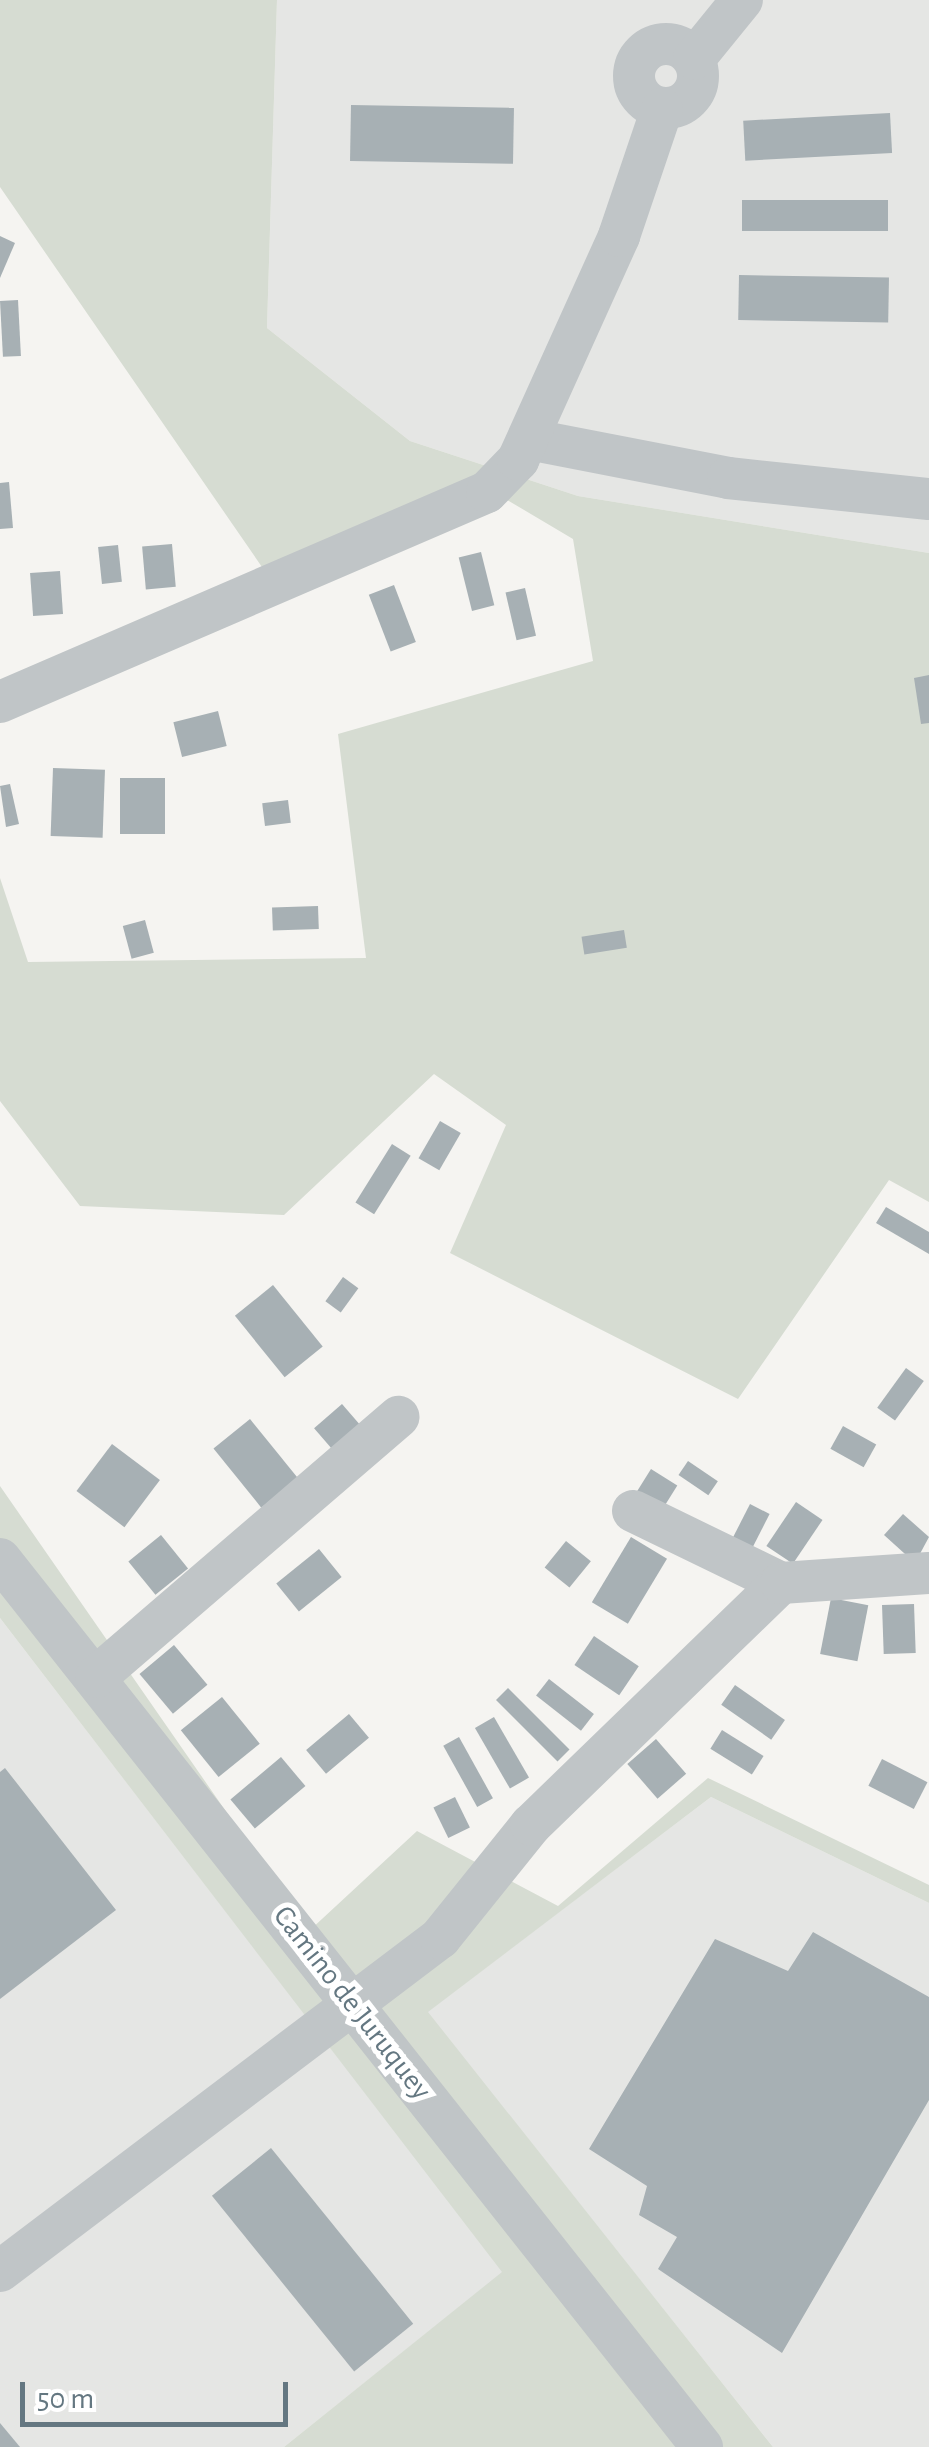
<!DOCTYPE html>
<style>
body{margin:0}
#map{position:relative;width:929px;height:2447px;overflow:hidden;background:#f5f4f1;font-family:"Alegreya Sans",sans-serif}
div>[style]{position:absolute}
.built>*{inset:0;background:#e5e6e4}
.green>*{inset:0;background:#d6dcd2}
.building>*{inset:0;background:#a7b0b4;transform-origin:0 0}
.minor>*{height:42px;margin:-21px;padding:0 21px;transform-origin:21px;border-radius:21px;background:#c0c5c7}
.minor>.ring{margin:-21px;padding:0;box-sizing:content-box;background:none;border:42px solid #c0c5c7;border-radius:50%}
span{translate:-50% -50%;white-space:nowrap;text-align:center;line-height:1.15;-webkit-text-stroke:10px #fff;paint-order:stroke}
.street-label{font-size:30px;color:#647781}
.scale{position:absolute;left:20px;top:2382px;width:268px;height:45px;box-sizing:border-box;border:5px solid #647781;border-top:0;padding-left:12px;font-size:30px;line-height:35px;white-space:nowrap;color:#647781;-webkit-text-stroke:8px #fff;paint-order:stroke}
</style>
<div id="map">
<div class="built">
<div style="clip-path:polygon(277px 0,929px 0,929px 553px,578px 496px,410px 441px,267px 328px)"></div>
<div style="clip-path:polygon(0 1618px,503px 2272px,284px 2447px,0 2447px)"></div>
<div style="clip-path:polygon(711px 1797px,929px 1903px,929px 2447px,773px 2447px,427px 2012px)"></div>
</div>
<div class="green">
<div style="clip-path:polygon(0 0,277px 0,267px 328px,410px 441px,578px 496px,929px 553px,929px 1202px,889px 1180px,738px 1399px,450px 1253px,506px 1125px,434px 1074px,284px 1215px,80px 1206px,0 1101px,0 878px,28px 962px,366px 958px,338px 734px,593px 661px,573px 539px,487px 488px,273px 583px,0 187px)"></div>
<div style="clip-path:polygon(0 1486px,309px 1931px,417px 1831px,558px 1906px,708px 1778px,929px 1885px,929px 1903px,711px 1797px,428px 2012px,773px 2447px,284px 2447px,502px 2272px,0 1618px)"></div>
</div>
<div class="building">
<div style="left:351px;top:105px;width:163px;height:56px;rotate:1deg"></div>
<div style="left:890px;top:113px;width:40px;height:147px;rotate:87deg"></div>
<div style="left:888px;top:200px;width:31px;height:146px;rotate:90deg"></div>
<div style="clip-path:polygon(0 236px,15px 243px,0 278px)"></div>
<div style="left:739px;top:275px;width:150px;height:45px;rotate:1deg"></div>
<div style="left:18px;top:300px;width:56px;height:18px;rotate:87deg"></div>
<div style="clip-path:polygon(9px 482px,13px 528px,0 529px,0 483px)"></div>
<div style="left:172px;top:544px;width:43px;height:30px;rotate:85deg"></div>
<div style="left:118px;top:545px;width:37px;height:20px;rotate:84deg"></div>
<div style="left:481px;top:552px;width:55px;height:23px;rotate:76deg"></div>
<div style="left:60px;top:571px;width:43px;height:30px;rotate:86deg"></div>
<div style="left:394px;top:585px;width:61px;height:27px;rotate:69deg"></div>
<div style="left:525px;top:588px;width:49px;height:20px;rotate:77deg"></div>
<div style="clip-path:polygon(929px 675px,929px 723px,921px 724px,914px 678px)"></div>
<div style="left:218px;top:711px;width:36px;height:46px;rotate:76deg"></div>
<div style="left:53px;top:768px;width:52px;height:68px;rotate:2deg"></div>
<div style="left:120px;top:778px;width:45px;height:56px"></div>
<div style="clip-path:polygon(10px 784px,19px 824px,6px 827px,0 786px)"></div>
<div style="left:288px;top:800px;width:23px;height:26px;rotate:83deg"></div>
<div style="left:318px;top:906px;width:23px;height:46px;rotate:88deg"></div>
<div style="left:145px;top:920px;width:34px;height:23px;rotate:75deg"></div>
<div style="left:624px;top:930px;width:18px;height:43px;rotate:81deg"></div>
<div style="left:440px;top:1121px;width:24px;height:43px;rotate:30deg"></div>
<div style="left:392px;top:1144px;width:22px;height:69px;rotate:32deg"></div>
<div style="clip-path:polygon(886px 1207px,929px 1232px,929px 1254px,876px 1223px)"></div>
<div style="left:343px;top:1277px;width:19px;height:30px;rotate:36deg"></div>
<div style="left:273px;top:1285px;width:79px;height:49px;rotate:51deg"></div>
<div style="left:906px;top:1368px;width:22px;height:49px;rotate:36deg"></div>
<div style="left:342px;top:1404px;width:29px;height:37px;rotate:49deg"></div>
<div style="left:250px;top:1419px;width:76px;height:47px;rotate:51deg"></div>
<div style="left:843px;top:1426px;width:38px;height:26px;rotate:29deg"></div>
<div style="left:112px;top:1444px;width:60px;height:59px;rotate:37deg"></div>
<div style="left:688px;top:1461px;width:36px;height:17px;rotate:34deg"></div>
<div style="left:651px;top:1469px;width:31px;height:38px;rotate:32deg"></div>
<div style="left:796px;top:1502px;width:32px;height:53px;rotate:34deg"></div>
<div style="left:750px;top:1504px;width:22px;height:41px;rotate:27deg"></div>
<div style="clip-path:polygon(903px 1514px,929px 1537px,915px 1563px,884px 1535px)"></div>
<div style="left:161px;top:1535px;width:43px;height:42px;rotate:51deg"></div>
<div style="left:631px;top:1537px;width:42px;height:76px;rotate:31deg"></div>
<div style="left:566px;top:1541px;width:32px;height:34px;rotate:39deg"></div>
<div style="left:319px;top:1549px;width:36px;height:55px;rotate:51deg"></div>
<div style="left:831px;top:1598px;width:38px;height:57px;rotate:11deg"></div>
<div style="left:914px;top:1604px;width:49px;height:32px;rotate:88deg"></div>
<div style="left:594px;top:1636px;width:54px;height:35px;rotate:34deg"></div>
<div style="left:174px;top:1645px;width:52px;height:45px;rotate:50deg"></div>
<div style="left:549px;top:1679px;width:57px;height:21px;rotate:38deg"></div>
<div style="left:735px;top:1685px;width:61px;height:24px;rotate:35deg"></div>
<div style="left:508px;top:1688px;width:87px;height:17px;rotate:45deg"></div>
<div style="left:222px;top:1697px;width:60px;height:53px;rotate:51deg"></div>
<div style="left:349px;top:1714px;width:31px;height:56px;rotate:50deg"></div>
<div style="left:494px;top:1717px;width:70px;height:22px;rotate:60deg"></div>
<div style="left:722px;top:1730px;width:49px;height:22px;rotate:32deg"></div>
<div style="left:459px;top:1737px;width:70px;height:18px;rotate:61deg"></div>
<div style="left:656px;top:1739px;width:46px;height:38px;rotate:49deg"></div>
<div style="left:281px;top:1757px;width:38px;height:66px;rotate:50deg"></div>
<div style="left:882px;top:1759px;width:51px;height:30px;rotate:27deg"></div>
<div style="clip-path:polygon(5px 1768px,116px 1910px,0 1999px,0 1772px)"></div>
<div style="left:455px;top:1797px;width:34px;height:24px;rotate:64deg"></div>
<div style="clip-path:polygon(813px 1932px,929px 1997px,929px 2100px,782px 2353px,658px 2269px,677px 2237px,639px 2215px,647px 2186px,589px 2149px,715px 1939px,788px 1971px)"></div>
<div style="left:271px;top:2148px;width:226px;height:76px;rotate:51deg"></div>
<div style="clip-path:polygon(0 2423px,20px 2447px,0 2447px)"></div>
</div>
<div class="minor">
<div class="ring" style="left:634px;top:44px;width:22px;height:22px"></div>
<div style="left:694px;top:59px;width:76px;rotate:-50.9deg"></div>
<div style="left:528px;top:439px;width:204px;rotate:11deg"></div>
<div style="left:728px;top:478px;width:202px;rotate:6deg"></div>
<div style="left:0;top:702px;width:530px;rotate:-23.33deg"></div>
<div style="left:487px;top:492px;width:45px;rotate:-45.9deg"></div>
<div style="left:518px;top:460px;width:246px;rotate:-65.7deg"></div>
<div style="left:619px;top:236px;width:134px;rotate:-71.3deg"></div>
<div style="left:633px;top:1511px;width:165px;rotate:25.9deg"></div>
<div style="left:0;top:1559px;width:1132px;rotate:51.67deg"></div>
<div style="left:96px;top:1677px;width:399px;rotate:-40.7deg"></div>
<div style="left:0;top:2271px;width:552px;rotate:-37.12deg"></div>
<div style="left:440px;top:1938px;width:145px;rotate:-51.2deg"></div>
<div style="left:531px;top:1825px;width:348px;rotate:-44.1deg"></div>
<div style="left:781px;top:1583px;width:148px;rotate:-3.9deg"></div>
</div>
<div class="street-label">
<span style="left:352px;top:2003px;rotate:52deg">Camino de Juruquey</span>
</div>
<div class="scale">50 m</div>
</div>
